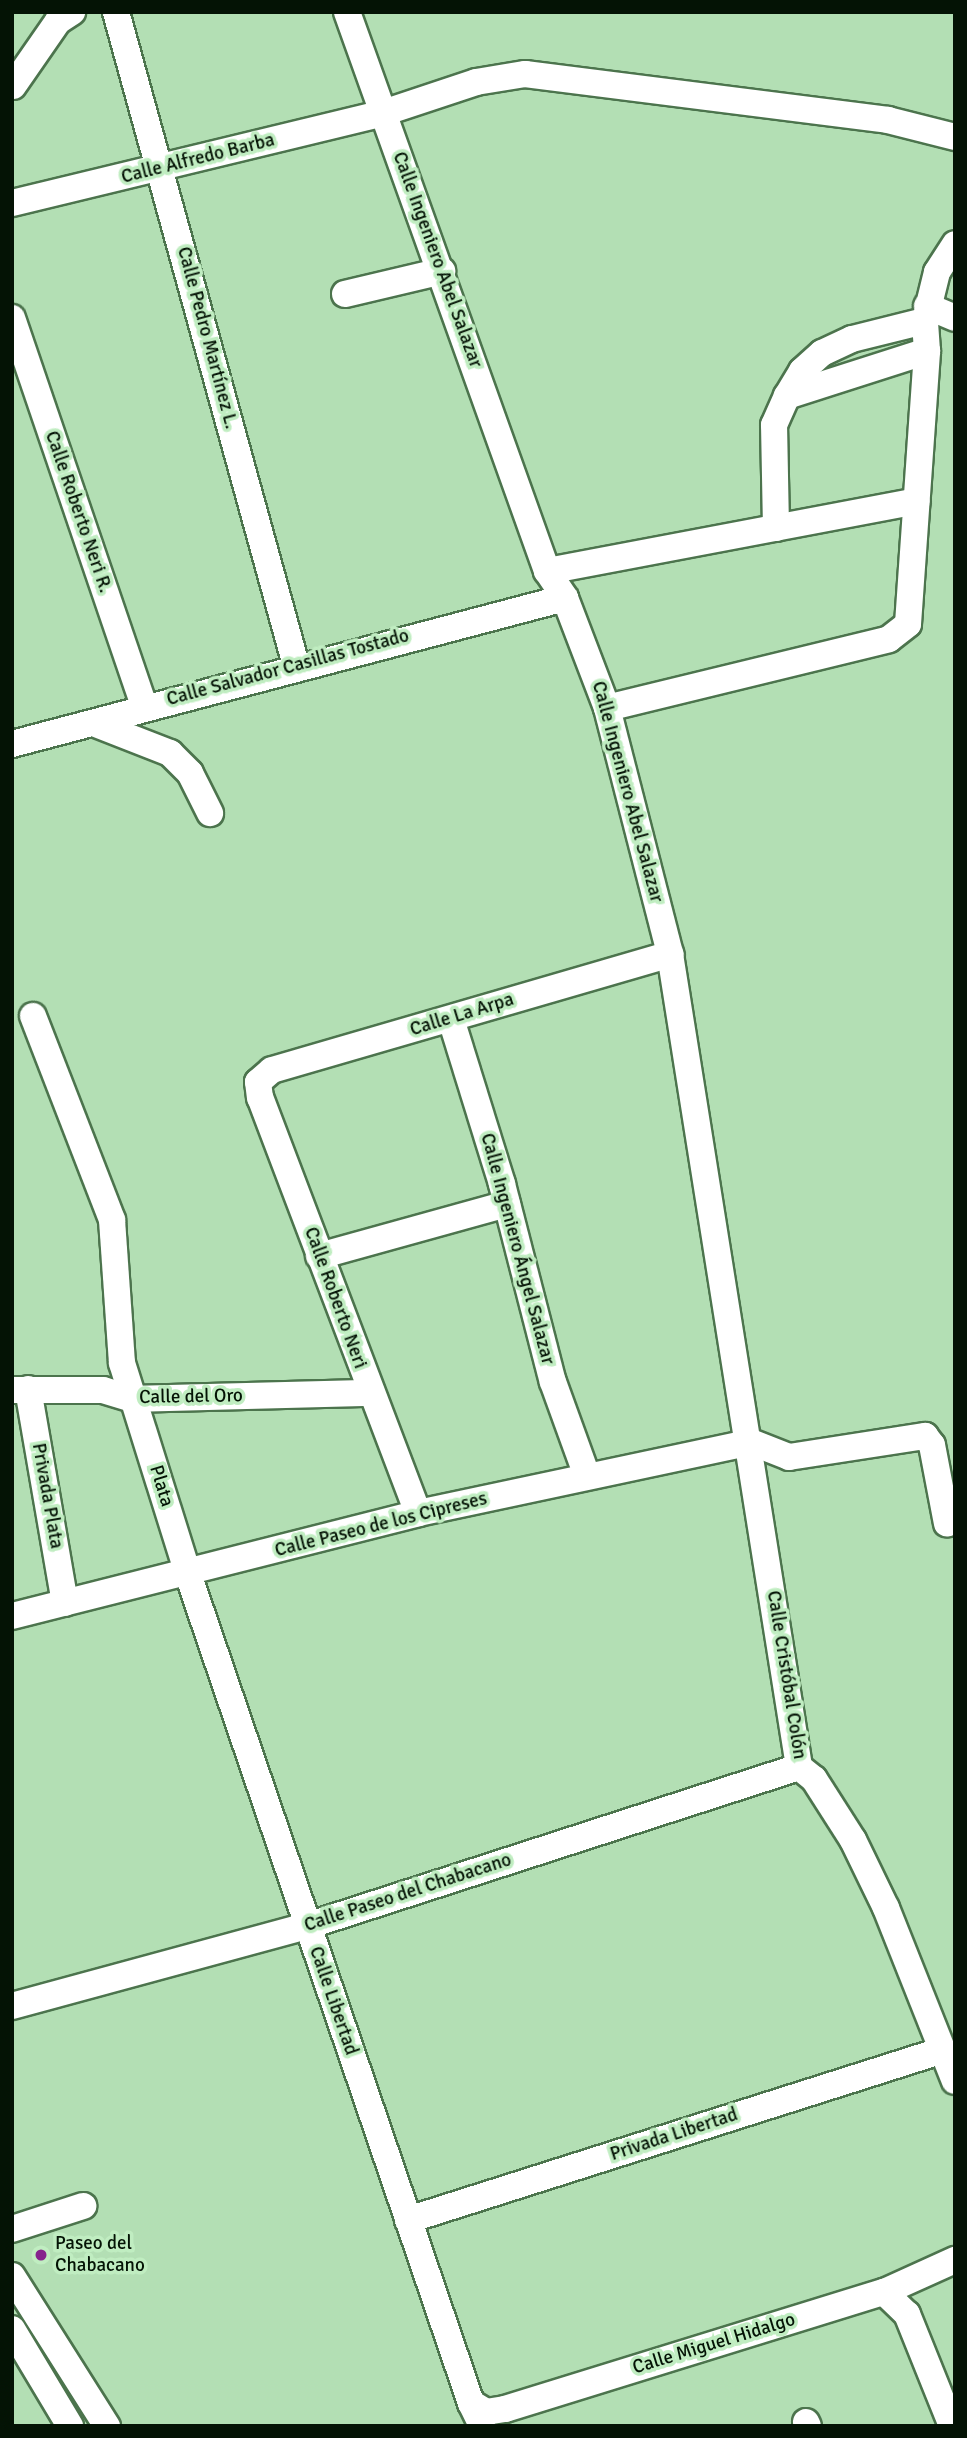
<!DOCTYPE html>
<meta charset="utf-8">
<style>
body{margin:0}
#map{position:relative;width:967px;height:2438px;overflow:hidden;background:#b3dfb4;font-family:Signika,sans-serif}
div>[style]{position:absolute}
.roads{filter:drop-shadow(2px 0 #4c744d) drop-shadow(-2px 0 #4c744d) drop-shadow(0 2px #4c744d) drop-shadow(0 -2px #4c744d)}
.minor>*{height:26px;margin:-13px;padding:0 13px;transform-origin:13px;border-radius:13px;background:#fff}
.dots>*{width:19px;height:19px;translate:-50% -50%;box-sizing:border-box;border:4px solid #c0edc1;border-radius:50%}
span{translate:-50% -50%;white-space:nowrap;text-align:center;line-height:1.15;-webkit-text-stroke:7px #c0edc1;paint-order:stroke}
.street-label{font-size:19px;color:#041305}
.poi-label{font-size:19px;color:#041305}
.left{translate:0 -50%;text-align:left}
.frame{position:absolute;inset:0;border:14px solid #041305;pointer-events:none}
</style>
<div id="map">
<div class="roads">
<div class="minor">
<div style="left:116px;top:12px;width:677px;rotate:74.59deg"></div>
<div style="left:347px;top:12px;width:594px;rotate:70.31deg"></div>
<div style="left:547px;top:571px;width:32px;rotate:56deg"></div>
<div style="left:565px;top:598px;width:118px;rotate:69.1deg"></div>
<div style="left:607px;top:708px;width:254px;rotate:75.6deg"></div>
<div style="left:670px;top:954px;width:823px;rotate:80.98deg"></div>
<div style="left:799px;top:1767px;width:19px;rotate:39deg"></div>
<div style="left:814px;top:1779px;width:72px;rotate:57.4deg"></div>
<div style="left:853px;top:1840px;width:76px;rotate:64.1deg"></div>
<div style="left:886px;top:1908px;width:186px;rotate:68.3deg"></div>
<div style="left:13px;top:86px;width:79px;rotate:-55.3deg"></div>
<div style="left:58px;top:21px;width:17px;rotate:-33deg"></div>
<div style="left:12px;top:203px;width:382px;rotate:-13.6deg"></div>
<div style="left:383px;top:113px;width:98px;rotate:-18.4deg"></div>
<div style="left:476px;top:82px;width:50px;rotate:-9.3deg"></div>
<div style="left:525px;top:74px;width:366px;rotate:7.2deg"></div>
<div style="left:888px;top:120px;width:69px;rotate:14.2deg"></div>
<div style="left:345px;top:294px;width:100px;rotate:-13.3deg"></div>
<div style="left:927px;top:306px;width:30px;rotate:23deg"></div>
<div style="left:12px;top:318px;width:410px;rotate:71.2deg"></div>
<div style="left:787px;top:396px;width:29px;rotate:-59deg"></div>
<div style="left:802px;top:371px;width:27px;rotate:-42deg"></div>
<div style="left:822px;top:353px;width:33px;rotate:-25deg"></div>
<div style="left:852px;top:339px;width:75px;rotate:-13.9deg"></div>
<div style="left:776px;top:528px;width:103px;rotate:-91.1deg"></div>
<div style="left:774px;top:425px;width:32px;rotate:-66deg"></div>
<div style="left:787px;top:396px;width:147px;rotate:-17.8deg"></div>
<div style="left:547px;top:571px;width:376px;rotate:-10.7deg"></div>
<div style="left:607px;top:708px;width:290px;rotate:-13.7deg"></div>
<div style="left:889px;top:639px;width:24px;rotate:-38deg"></div>
<div style="left:908px;top:624px;width:274px;rotate:-86deg"></div>
<div style="left:927px;top:351px;width:30px;rotate:-94deg"></div>
<div style="left:925px;top:321px;width:50px;rotate:-76.2deg"></div>
<div style="left:937px;top:272px;width:33px;rotate:-57deg"></div>
<div style="left:93px;top:723px;width:83px;rotate:21.3deg"></div>
<div style="left:170px;top:753px;width:28px;rotate:45deg"></div>
<div style="left:190px;top:773px;width:45px;rotate:63.4deg"></div>
<div style="left:12px;top:744px;width:572px;rotate:-14.79deg"></div>
<div style="left:33px;top:1016px;width:219px;rotate:68.8deg"></div>
<div style="left:112px;top:1220px;width:143px;rotate:86deg"></div>
<div style="left:122px;top:1363px;width:221px;rotate:72.6deg"></div>
<div style="left:188px;top:1574px;width:876px;rotate:71.15deg"></div>
<div style="left:471px;top:2403px;width:25px;rotate:64deg"></div>
<div style="left:451px;top:1019px;width:173px;rotate:72.8deg"></div>
<div style="left:502px;top:1184px;width:204px;rotate:75.6deg"></div>
<div style="left:553px;top:1382px;width:100px;rotate:70.1deg"></div>
<div style="left:319px;top:1256px;width:195px;rotate:-15.5deg"></div>
<div style="left:28px;top:1389px;width:217px;rotate:80.2deg"></div>
<div style="left:12px;top:1390px;width:91px"></div>
<div style="left:103px;top:1390px;width:31px;rotate:17deg"></div>
<div style="left:133px;top:1399px;width:237px;rotate:-1.5deg"></div>
<div style="left:751px;top:1442px;width:41px;rotate:21.5deg"></div>
<div style="left:789px;top:1457px;width:138px;rotate:-8.8deg"></div>
<div style="left:925px;top:1436px;width:11px;rotate:52deg"></div>
<div style="left:932px;top:1445px;width:80px;rotate:79.2deg"></div>
<div style="left:418px;top:1513px;width:444px;rotate:-110.8deg"></div>
<div style="left:260px;top:1098px;width:16px;rotate:-97deg"></div>
<div style="left:258px;top:1082px;width:18px;rotate:-41deg"></div>
<div style="left:272px;top:1070px;width:415px;rotate:-16.2deg"></div>
<div style="left:12px;top:1616px;width:419px;rotate:-14.2deg"></div>
<div style="left:418px;top:1513px;width:340px;rotate:-12deg"></div>
<div style="left:12px;top:2006px;width:306px;rotate:-15.2deg"></div>
<div style="left:307px;top:1926px;width:517px;rotate:-17.91deg"></div>
<div style="left:408px;top:2220px;width:558px;rotate:-17.62deg"></div>
<div style="left:12px;top:2229px;width:75px;rotate:-17.9deg"></div>
<div style="left:12px;top:2276px;width:178px;rotate:57.7deg"></div>
<div style="left:884px;top:2292px;width:32px;rotate:44deg"></div>
<div style="left:907px;top:2314px;width:121px;rotate:68.1deg"></div>
<div style="left:12px;top:2329px;width:113px;rotate:59.1deg"></div>
<div style="left:471px;top:2403px;width:17px;rotate:31deg"></div>
<div style="left:486px;top:2412px;width:19px;rotate:-9deg"></div>
<div style="left:505px;top:2409px;width:397px;rotate:-17.2deg"></div>
<div style="left:884px;top:2292px;width:78px;rotate:-24.3deg"></div>
<div style="left:806px;top:2422px;width:4px;rotate:63deg"></div>
</div>
</div>
<div class="dots">
<div style="left:41px;top:2255px;background:#86248d"></div>
</div>
<div class="street-label">
<span style="left:198px;top:159px;rotate:-14deg">Calle Alfredo Barba</span>
<span style="left:437px;top:260px;rotate:70deg">Calle Ingeniero Abel Salazar</span>
<span style="left:207px;top:338px;rotate:75deg">Calle Pedro Martínez L.</span>
<span style="left:78px;top:512px;rotate:71deg">Calle Roberto Neri R.</span>
<span style="left:288px;top:668px;rotate:-15deg">Calle Salvador Casillas Tostado</span>
<span style="left:627px;top:792px;rotate:75deg">Calle Ingeniero Abel Salazar</span>
<span style="left:462px;top:1015px;rotate:-17deg">Calle La Arpa</span>
<span style="left:517px;top:1249px;rotate:75deg">Calle Ingeniero Ángel Salazar</span>
<span style="left:335px;top:1298px;rotate:70deg">Calle Roberto Neri</span>
<span style="left:191px;top:1397px;rotate:-1deg">Calle del Oro</span>
<span style="left:161px;top:1486px;rotate:73deg">Plata</span>
<span style="left:47px;top:1496px;rotate:80deg">Privada Plata</span>
<span style="left:381px;top:1525px;rotate:-14deg">Calle Paseo de los Cipreses</span>
<span style="left:786px;top:1675px;rotate:81deg">Calle Cristóbal Colón</span>
<span style="left:408px;top:1893px;rotate:-18deg">Calle Paseo del Chabacano</span>
<span style="left:333px;top:2001px;rotate:71deg">Calle Libertad</span>
<span style="left:674px;top:2135px;rotate:-18deg">Privada Libertad</span>
<span style="left:714px;top:2344px;rotate:-17deg">Calle Miguel Hidalgo</span>
</div>
<div class="poi-label">
<span class="left" style="left:55px;top:2255px">Paseo del<br>Chabacano</span>
</div>
<div class="frame"></div>
</div>
